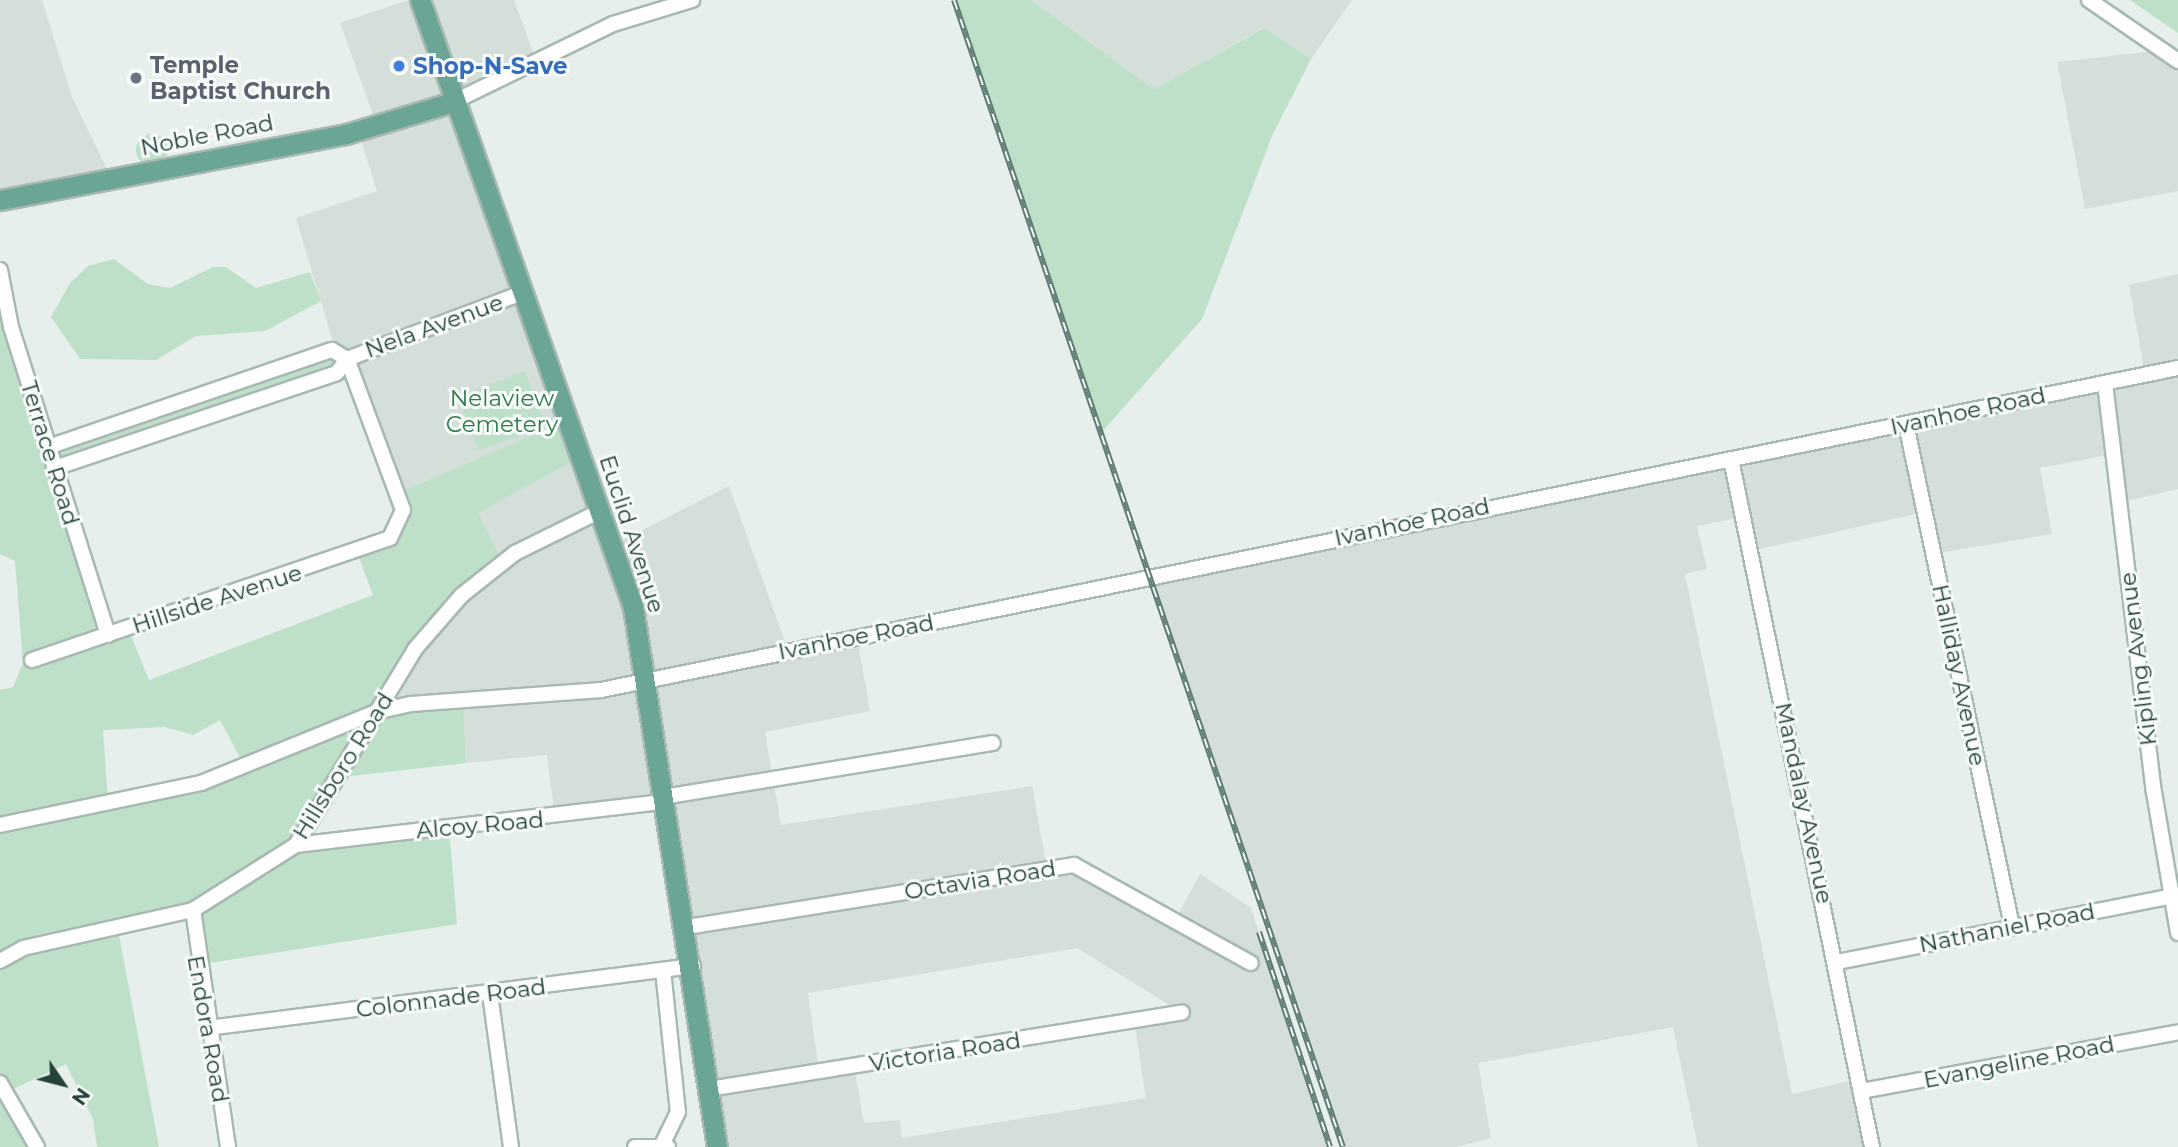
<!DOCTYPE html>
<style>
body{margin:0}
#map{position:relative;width:2178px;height:1147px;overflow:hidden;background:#e6efeb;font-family:Montserrat,sans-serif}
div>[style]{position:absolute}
.built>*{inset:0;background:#d4dfda}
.green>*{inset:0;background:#bfe0c8;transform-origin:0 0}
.round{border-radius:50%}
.roads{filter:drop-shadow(2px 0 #a8b8b2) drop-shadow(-2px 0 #a8b8b2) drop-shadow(0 2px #a8b8b2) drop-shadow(0 -2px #a8b8b2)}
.minor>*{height:14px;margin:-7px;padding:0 7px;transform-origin:7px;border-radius:7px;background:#fff}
.major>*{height:19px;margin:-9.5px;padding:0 9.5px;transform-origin:9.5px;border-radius:9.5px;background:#6aa596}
.rail>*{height:6px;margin-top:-3px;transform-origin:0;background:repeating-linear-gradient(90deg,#f7fbf9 0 10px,#5f7d75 0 20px);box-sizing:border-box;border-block:2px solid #5f7d75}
.dots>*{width:19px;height:19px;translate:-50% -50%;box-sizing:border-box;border:4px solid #f7fbf9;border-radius:50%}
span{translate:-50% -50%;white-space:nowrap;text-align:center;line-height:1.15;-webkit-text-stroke:6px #f7fbf9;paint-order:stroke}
.worship-label{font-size:23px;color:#5b616d;font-weight:700}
.left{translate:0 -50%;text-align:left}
.shop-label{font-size:23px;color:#366cbe;font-weight:700}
.street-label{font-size:23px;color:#24423a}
.park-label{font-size:23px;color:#2d7a4b}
.north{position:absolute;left:28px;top:1049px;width:70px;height:70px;-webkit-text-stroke:5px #f7fbf9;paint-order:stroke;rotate:125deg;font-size:19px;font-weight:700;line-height:28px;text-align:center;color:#24423a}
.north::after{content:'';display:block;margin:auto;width:24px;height:32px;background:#24423a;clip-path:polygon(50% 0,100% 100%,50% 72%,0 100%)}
</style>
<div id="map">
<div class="built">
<div style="clip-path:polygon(0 0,42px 0,72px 97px,107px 169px,0 189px)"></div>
<div style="clip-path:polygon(409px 0,514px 0,537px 63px,454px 101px,568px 420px,397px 493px,336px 352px,296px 218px,377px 191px,358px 131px,377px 126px,340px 23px)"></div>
<div style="clip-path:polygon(1031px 0,1352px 0,1311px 59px,1263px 28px,1154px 89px)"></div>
<div style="clip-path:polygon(2163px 50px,2178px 55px,2178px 191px,2085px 209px,2057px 62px)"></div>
<div style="clip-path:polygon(2178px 274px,2178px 489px,2119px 503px,2113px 454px,2040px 468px,2052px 534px,1933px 554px,1924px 512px,1751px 551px,1743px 517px,1697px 526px,1707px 569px,1685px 574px,1792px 1094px,1858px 1079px,1872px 1147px,1698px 1147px,1673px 1027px,1478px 1063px,1491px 1138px,1456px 1147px,1343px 1147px,1151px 577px,2145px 374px,2129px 285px)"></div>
<div style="clip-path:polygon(evenodd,581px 457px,613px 545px,729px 486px,788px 650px,857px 637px,870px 711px,765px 732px,781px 825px,1032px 786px,1047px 869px,1074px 865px,1175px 920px,1200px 874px,1251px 908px,1330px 1147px,717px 1147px,664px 802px,555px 818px,547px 755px,466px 763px,463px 700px,376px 712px,477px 513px,581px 457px,1077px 948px,1181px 1012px,1134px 1020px,1146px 1098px,902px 1138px,900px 1120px,864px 1123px,854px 1066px,819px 1071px,808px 993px,1077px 948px)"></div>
</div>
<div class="green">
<div style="clip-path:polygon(954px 0,1031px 0,1154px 89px,1264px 28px,1311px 59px,1272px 136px,1202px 319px,1101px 433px)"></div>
<div style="clip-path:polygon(2130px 0,2178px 0,2178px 33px,2143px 9px)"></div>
<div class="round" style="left:136px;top:134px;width:32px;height:32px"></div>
<div style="clip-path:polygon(114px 259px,148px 284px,170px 288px,213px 267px,226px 267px,256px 288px,310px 272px,321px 301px,265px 331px,196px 336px,156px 360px,80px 359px,51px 317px,70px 283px,88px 266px)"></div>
<div style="clip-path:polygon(evenodd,0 270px,48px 447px,332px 350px,347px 359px,337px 373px,55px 468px,108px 634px,128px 628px,149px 680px,373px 595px,357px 552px,398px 530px,397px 493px,568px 420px,581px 457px,478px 513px,503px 563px,462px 595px,376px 711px,463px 700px,466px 763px,342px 777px,296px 844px,449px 827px,457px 924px,197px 965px,193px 910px,118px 930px,159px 1147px,97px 1147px,93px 1119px,66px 1064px,7px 1092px,37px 1147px,0 1147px,0 690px,13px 687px,23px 663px,15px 561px,0 554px,0 270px,220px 720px,244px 765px,108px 801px,103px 730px,165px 727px,193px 735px,220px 720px)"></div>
<div style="left:525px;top:371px;width:58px;height:72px;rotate:69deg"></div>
</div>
<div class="roads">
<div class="minor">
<div style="left:2089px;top:0;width:108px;rotate:34.4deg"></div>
<div style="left:453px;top:102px;width:178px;rotate:-26deg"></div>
<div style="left:613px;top:24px;width:83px;rotate:-16.9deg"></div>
<div style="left:0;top:270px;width:58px;rotate:79.1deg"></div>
<div style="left:11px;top:327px;width:323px;rotate:72.5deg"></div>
<div style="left:2105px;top:383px;width:412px;rotate:83.2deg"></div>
<div style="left:2154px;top:792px;width:143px;rotate:80.3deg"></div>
<div style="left:1906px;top:424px;width:513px;rotate:78.08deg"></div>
<div style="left:48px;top:447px;width:300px;rotate:-18.9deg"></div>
<div style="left:332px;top:350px;width:17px;rotate:31deg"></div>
<div style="left:347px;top:359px;width:17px;rotate:126deg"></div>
<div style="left:337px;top:373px;width:299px;rotate:161.4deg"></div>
<div style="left:1731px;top:459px;width:702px;rotate:78.42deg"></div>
<div style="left:32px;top:660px;width:378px;rotate:-18.8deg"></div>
<div style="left:390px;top:538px;width:31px;rotate:-65deg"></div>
<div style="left:403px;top:510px;width:161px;rotate:-110.3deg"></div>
<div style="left:347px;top:359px;width:187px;rotate:-20.7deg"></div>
<div style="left:663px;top:797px;width:334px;rotate:-9.3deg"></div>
<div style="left:0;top:825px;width:205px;rotate:-11.8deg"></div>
<div style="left:201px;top:783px;width:189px;rotate:-22.1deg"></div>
<div style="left:376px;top:712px;width:36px;rotate:-13deg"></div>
<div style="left:411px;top:704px;width:191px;rotate:-4.2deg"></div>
<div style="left:601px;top:690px;width:1610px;rotate:-11.54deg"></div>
<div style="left:296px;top:845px;width:371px;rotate:-6.7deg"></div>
<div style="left:193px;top:910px;width:240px;rotate:81.6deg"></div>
<div style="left:687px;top:927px;width:392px;rotate:-9.1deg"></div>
<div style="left:1074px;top:865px;width:202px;rotate:29deg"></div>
<div style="left:0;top:961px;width:26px;rotate:-29deg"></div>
<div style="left:23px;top:948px;width:174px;rotate:-12.6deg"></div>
<div style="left:193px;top:910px;width:122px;rotate:-32.3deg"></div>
<div style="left:296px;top:845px;width:229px;rotate:-58.7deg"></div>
<div style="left:415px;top:649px;width:72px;rotate:-49deg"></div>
<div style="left:462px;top:595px;width:68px;rotate:-38.4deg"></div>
<div style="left:515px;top:553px;width:95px;rotate:-26.3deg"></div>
<div style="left:1837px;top:962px;width:348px;rotate:-11.1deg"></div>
<div style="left:663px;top:970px;width:143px;rotate:84deg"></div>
<div style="left:678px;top:1112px;width:34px;rotate:116deg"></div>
<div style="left:490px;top:994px;width:154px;rotate:82.2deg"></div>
<div style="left:208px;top:1028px;width:489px;rotate:-7.3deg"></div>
<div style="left:0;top:1083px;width:74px;rotate:60deg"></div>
<div style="left:709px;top:1089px;width:479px;rotate:-9.2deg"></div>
<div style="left:1861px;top:1091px;width:322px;rotate:-10.5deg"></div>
<div style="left:635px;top:1147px;width:33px"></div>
</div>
<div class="major">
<div style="left:420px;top:0;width:643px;rotate:70.66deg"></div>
<div style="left:633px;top:607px;width:546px;rotate:81.16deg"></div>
<div style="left:0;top:200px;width:352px;rotate:-10.8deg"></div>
<div style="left:346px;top:134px;width:112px;rotate:-16.7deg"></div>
</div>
</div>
<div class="rail">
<div style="left:954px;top:0;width:1211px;rotate:71.27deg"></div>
<div style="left:1259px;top:932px;width:226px;rotate:71.7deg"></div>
</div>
<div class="dots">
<div style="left:399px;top:66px;background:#3f7fe0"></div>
<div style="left:136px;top:78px;background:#6b7280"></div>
</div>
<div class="worship-label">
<span class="left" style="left:150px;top:78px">Temple<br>Baptist Church</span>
</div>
<div class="shop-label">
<span class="left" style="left:413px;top:66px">Shop-N-Save</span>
</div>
<div class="street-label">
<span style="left:207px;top:135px;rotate:-11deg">Noble Road</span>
<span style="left:434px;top:326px;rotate:-20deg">Nela Avenue</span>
<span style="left:1968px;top:411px;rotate:-12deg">Ivanhoe Road</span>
<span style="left:50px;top:453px;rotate:73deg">Terrace Road</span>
<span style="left:1412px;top:522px;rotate:-12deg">Ivanhoe Road</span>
<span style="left:632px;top:534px;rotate:72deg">Euclid Avenue</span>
<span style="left:217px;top:599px;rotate:-18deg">Hillside Avenue</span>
<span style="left:856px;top:637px;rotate:-11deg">Ivanhoe Road</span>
<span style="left:2138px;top:659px;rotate:-97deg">Kipling Avenue</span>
<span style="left:1959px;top:675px;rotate:78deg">Halliday Avenue</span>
<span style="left:343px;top:766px;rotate:-58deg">Hillsboro Road</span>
<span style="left:1804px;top:803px;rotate:78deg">Mandalay Avenue</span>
<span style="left:480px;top:825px;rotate:-5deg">Alcoy Road</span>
<span style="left:980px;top:880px;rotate:-9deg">Octavia Road</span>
<span style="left:2007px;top:928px;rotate:-11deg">Nathaniel Road</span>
<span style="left:451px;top:998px;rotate:-7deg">Colonnade Road</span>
<span style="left:208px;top:1029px;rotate:80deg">Endora Road</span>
<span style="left:945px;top:1052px;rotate:-9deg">Victoria Road</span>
<span style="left:2019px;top:1062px;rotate:-11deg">Evangeline Road</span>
</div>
<div class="park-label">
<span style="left:502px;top:411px">Nelaview<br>Cemetery</span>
</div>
<div class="north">N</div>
</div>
